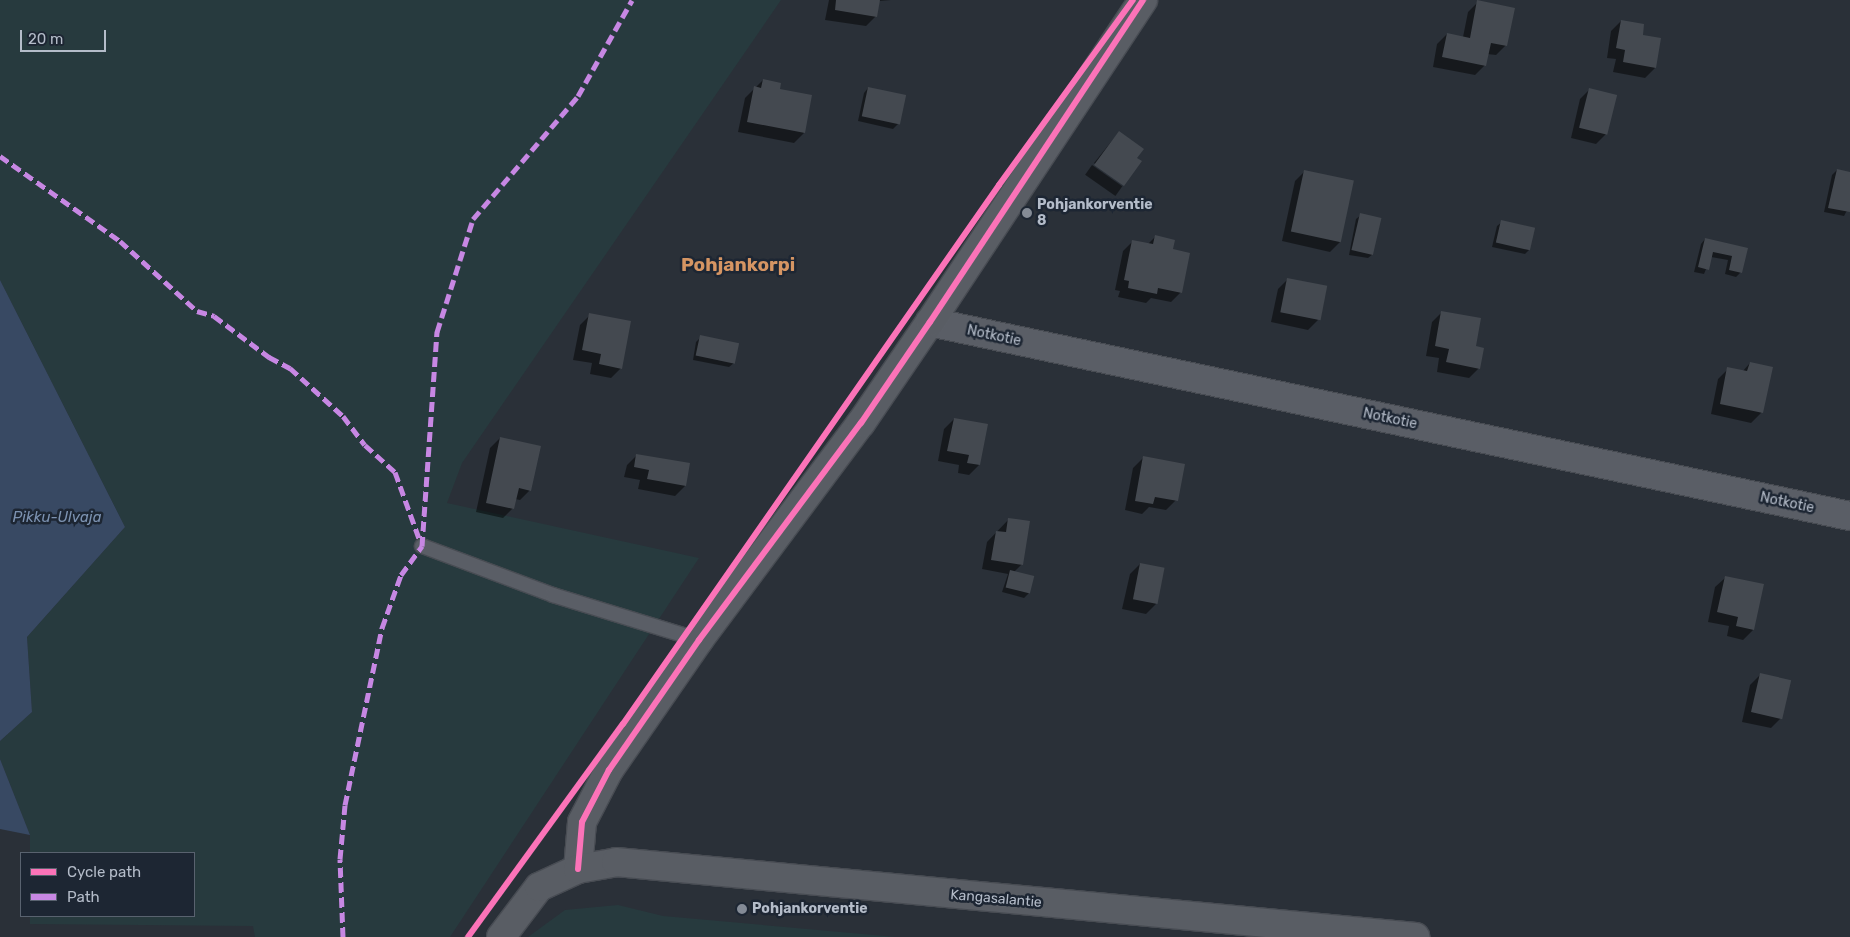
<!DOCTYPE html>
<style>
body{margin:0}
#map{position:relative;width:1850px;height:937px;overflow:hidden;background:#2a3038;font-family:Rubik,sans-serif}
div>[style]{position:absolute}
.green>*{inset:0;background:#273a3e}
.water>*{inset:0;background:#384963}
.shadow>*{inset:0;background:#0007;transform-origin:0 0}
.building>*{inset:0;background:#444950;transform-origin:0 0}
.roads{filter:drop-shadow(1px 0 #484c53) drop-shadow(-1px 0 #484c53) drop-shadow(0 1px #484c53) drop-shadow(0 -1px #484c53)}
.lane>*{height:14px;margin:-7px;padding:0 7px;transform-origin:7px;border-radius:7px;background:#5a5e66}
.street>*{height:28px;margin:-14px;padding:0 14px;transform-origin:14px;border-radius:14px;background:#5a5e66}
.secondary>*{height:28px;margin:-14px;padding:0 14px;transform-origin:14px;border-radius:14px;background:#595d64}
.quiet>*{height:5px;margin-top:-2.5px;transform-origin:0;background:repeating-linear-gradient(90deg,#c787e3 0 10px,transparent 0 15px)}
.cycleway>*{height:6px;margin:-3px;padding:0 3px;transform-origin:3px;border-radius:3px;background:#fb73b8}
.dots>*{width:14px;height:14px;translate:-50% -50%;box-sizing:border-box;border:2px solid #1d2633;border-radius:50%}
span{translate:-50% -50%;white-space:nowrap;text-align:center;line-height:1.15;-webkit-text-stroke:5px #1d2633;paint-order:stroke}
.poi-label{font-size:14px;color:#b4bcc9;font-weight:700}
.left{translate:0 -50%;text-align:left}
.street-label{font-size:14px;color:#b4bcc9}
.water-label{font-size:15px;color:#7c92b1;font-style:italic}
.district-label{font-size:19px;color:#d59563;font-weight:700}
.legend{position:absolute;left:20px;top:852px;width:175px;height:65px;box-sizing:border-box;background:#1d2633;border:1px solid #59626f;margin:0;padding:6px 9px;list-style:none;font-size:15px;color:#b4bcc9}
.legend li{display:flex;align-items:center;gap:10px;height:25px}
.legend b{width:25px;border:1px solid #59626f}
.scale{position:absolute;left:20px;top:30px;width:86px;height:22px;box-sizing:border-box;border:2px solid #b4bcc9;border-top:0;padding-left:6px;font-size:15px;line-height:18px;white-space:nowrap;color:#b4bcc9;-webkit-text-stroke:4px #1d2633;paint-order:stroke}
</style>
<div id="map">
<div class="green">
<div style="clip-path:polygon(0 0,781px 0,462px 463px,447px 503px,699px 558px,450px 937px,255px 937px,253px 926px,30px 924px,30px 916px,194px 916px,194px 853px,30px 853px,30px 835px,0 759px,0 741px,32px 712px,27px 637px,125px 527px,0 280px)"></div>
<div style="clip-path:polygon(618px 905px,663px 916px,896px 937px,528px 937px,565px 910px)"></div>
</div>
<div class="water">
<div style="clip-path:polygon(0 280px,125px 527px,27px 637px,32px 712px,0 741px)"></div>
<div style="clip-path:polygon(0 759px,30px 835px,0 829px)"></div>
</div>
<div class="shadow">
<div style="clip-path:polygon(829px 0,891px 0,879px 1px,876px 16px,866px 26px,825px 20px)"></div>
<div style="clip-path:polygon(1478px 2px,1506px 45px,1496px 55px,1487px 54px,1485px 65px,1475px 75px,1433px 67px,1437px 44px,1447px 34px,1463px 37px,1468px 12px)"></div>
<div style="clip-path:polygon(1621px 21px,1641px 36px,1655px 68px,1645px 78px,1613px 72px,1616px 59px,1607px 58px,1611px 31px)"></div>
<div style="clip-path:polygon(763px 80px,779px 90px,804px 133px,794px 143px,738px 132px,745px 98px)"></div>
<div style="clip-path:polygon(868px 88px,904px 96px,898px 124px,893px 129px,858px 121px,864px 93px)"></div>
<div style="clip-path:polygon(1590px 89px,1615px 96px,1606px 134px,1596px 144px,1571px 138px,1580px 99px)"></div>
<div style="clip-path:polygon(1119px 132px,1135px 158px,1123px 184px,1094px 163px)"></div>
<div style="left:1092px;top:165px;width:37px;height:12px;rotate:35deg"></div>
<div style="clip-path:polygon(1837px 170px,1850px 173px,1850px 205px,1844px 216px,1824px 212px,1832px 175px)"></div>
<div style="clip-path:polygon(1305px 171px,1352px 182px,1340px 242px,1330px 252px,1282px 241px,1295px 181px)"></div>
<div style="clip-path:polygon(1361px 215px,1373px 254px,1368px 258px,1349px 255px,1356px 219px)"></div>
<div style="clip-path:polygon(1502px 222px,1530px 249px,1525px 254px,1492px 247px,1497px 226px)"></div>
<div style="clip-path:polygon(1155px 237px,1171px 250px,1181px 292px,1171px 302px,1151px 298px,1146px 303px,1118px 297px,1120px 291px,1115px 290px,1123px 251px,1133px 241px,1147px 245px)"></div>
<div style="clip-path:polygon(1705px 239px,1746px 249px,1741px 272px,1736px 277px,1725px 274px,1728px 260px,1711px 257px,1704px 274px,1694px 272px,1701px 244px)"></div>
<div style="clip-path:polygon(1288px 279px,1318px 320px,1308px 330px,1271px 322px,1278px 289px)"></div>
<div style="clip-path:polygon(1442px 312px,1474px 347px,1479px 368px,1469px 378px,1437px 372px,1439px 358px,1426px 356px,1432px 322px)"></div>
<div style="clip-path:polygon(590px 315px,621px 368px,611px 378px,590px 374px,592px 363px,573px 360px,580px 325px)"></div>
<div style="clip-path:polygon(701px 337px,734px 363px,729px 367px,693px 360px,696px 342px)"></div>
<div style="clip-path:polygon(1750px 363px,1771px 368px,1761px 413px,1751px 423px,1711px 414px,1718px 379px,1728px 369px,1742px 372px)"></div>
<div style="clip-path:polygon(954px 419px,979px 465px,969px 475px,958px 473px,959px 465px,938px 461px,944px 429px)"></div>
<div style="clip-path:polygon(500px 438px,530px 490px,520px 500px,515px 499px,513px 508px,503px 518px,476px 512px,490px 448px)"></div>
<div style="clip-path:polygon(637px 455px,688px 464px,685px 486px,675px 496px,638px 489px,640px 480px,624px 477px,627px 465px)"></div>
<div style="clip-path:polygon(1143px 458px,1176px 500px,1166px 510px,1149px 507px,1142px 514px,1125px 510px,1133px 468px)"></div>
<div style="clip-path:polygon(1009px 519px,1022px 564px,1014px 572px,1029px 593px,1024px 598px,1002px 592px,1008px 574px,982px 569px,987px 542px)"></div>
<div style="clip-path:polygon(1140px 564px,1156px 604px,1146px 614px,1122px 609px,1130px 574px)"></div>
<div style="clip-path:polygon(1725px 578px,1753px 630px,1743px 640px,1727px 636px,1729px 626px,1708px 622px,1715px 587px)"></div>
<div style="clip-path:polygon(1760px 675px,1781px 718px,1771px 728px,1742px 722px,1750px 685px)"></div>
</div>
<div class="building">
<div style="clip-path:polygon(836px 0,880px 0,877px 17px,835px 10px)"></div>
<div style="clip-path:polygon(1477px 0,1515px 8px,1507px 46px,1491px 43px,1486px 66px,1442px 57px,1447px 33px,1470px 38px)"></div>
<div style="clip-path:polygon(1621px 20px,1644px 24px,1643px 35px,1661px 38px,1656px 68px,1623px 62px,1625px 50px,1616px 48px)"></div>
<div style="clip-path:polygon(763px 79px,781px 83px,780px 89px,812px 95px,805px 133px,747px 122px,754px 86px,761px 88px)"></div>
<div style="left:868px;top:87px;width:39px;height:30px;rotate:12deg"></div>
<div style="left:1589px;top:88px;width:29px;height:41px;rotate:14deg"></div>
<div style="clip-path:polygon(1119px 131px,1144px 149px,1137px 158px,1142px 161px,1124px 186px,1094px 165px)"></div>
<div style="clip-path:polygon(1837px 169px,1850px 172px,1850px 212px,1828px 208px)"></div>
<div style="left:1304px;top:170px;width:51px;height:63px;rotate:12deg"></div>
<div style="left:1360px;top:213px;width:22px;height:38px;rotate:13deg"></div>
<div style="left:1501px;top:220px;width:35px;height:23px;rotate:13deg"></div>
<div style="clip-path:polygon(1155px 235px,1175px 240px,1173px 249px,1190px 253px,1182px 293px,1158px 288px,1157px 294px,1128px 288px,1129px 281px,1124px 280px,1132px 240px,1153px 244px)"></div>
<div style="clip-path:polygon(1705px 238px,1748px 248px,1742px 273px,1729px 270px,1732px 256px,1713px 252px,1709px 270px,1698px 267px)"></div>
<div style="left:1287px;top:278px;width:41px;height:35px;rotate:11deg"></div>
<div style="clip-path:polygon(1441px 311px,1481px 318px,1476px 346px,1484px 348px,1480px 369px,1446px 362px,1449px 349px,1435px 346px)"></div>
<div style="clip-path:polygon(589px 313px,631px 321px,622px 369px,599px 364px,601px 354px,582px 350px)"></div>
<div style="left:700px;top:335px;width:40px;height:21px;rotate:12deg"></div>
<div style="clip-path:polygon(1750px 362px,1773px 367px,1763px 413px,1720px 404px,1727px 367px,1747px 371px)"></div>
<div style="clip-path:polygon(954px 418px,988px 424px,980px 465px,967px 463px,969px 455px,947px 451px)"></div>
<div style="clip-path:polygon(500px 437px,541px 446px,531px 491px,519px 488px,514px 509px,486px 503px)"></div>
<div style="clip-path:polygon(636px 454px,690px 463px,686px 486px,647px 479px,649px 470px,634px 467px)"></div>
<div style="clip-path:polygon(1143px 456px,1185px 464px,1178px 501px,1155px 497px,1153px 504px,1135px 501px)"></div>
<div style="clip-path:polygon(1008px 518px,1030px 521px,1023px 565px,991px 560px,996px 531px,1006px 532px)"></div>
<div style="left:1140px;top:563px;width:25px;height:37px;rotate:11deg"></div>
<div style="left:1010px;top:570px;width:25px;height:18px;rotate:14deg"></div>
<div style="clip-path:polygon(1725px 576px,1764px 584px,1754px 630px,1736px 626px,1738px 617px,1717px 612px)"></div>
<div style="left:1760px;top:673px;width:32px;height:40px;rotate:13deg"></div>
</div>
<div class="roads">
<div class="lane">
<div style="left:422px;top:546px;width:140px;rotate:20.5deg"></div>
<div style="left:553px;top:595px;width:153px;rotate:17.1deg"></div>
</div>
<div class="street">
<div style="left:930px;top:322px;width:940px;rotate:11.91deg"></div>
</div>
<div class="secondary">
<div style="left:578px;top:869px;width:47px;rotate:-85.1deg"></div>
<div style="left:582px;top:822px;width:59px;rotate:-62.6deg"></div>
<div style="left:609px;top:770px;width:158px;rotate:-55.3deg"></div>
<div style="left:699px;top:640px;width:271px;rotate:-53.3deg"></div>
<div style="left:861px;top:423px;width:122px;rotate:-55.7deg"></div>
<div style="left:930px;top:322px;width:386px;rotate:-56.5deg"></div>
<div style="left:501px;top:937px;width:63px;rotate:-52.8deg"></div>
<div style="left:539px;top:887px;width:43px;rotate:-24.8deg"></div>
<div style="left:578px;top:869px;width:39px;rotate:-10deg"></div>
<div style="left:616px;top:862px;width:803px;rotate:5.36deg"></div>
</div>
</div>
<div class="quiet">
<div style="left:0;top:156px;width:147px;rotate:35.3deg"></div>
<div style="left:120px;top:241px;width:104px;rotate:42.3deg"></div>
<div style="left:197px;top:311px;width:18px;rotate:16deg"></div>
<div style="left:214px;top:316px;width:69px;rotate:36.7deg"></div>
<div style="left:269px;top:357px;width:24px;rotate:28deg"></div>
<div style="left:290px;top:368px;width:72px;rotate:42.2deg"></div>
<div style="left:343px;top:416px;width:36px;rotate:53deg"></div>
<div style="left:365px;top:445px;width:40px;rotate:42deg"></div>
<div style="left:395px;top:472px;width:73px;rotate:70.1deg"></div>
<div style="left:343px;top:937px;width:78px;rotate:-92.2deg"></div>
<div style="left:340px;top:859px;width:54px;rotate:-84.7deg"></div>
<div style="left:345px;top:805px;width:181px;rotate:-78.2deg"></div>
<div style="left:382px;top:628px;width:56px;rotate:-70.3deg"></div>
<div style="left:401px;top:575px;width:36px;rotate:-54deg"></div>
<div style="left:422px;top:546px;width:215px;rotate:-86deg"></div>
<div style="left:437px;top:332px;width:119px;rotate:-72.3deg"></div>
<div style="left:473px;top:219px;width:162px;rotate:-49.5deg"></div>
<div style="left:578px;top:96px;width:110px;rotate:-60.6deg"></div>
</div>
<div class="cycleway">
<div style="left:578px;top:869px;width:47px;rotate:-85.1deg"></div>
<div style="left:582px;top:822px;width:59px;rotate:-62.6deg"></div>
<div style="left:609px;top:770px;width:158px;rotate:-55.3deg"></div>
<div style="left:699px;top:640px;width:271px;rotate:-53.3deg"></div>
<div style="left:861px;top:423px;width:122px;rotate:-55.7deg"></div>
<div style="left:930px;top:322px;width:386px;rotate:-56.5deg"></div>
<div style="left:468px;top:937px;width:263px;rotate:-54deg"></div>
<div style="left:623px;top:724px;width:657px;rotate:-55.1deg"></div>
<div style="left:999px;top:185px;width:228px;rotate:-54.1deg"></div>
</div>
<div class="dots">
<div style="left:1027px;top:213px;background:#848b96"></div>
<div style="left:742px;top:909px;background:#848b96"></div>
</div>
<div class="poi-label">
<span class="left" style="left:1037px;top:213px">Pohjankorventie<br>8</span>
<span class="left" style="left:752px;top:909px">Pohjankorventie</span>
</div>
<div class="street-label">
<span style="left:994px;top:336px;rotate:12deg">Notkotie</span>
<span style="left:1390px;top:419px;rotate:12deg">Notkotie</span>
<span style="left:1787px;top:503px;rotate:12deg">Notkotie</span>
<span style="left:996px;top:899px;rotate:5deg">Kangasalantie</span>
</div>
<div class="water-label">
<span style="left:57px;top:518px">Pikku-Ulvaja</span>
</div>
<div class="district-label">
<span style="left:738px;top:265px">Pohjankorpi</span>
</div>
<ul class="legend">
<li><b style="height:6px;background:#fb73b8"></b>Cycle path</li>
<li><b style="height:6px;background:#c787e3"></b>Path</li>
</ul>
<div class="scale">20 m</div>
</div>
